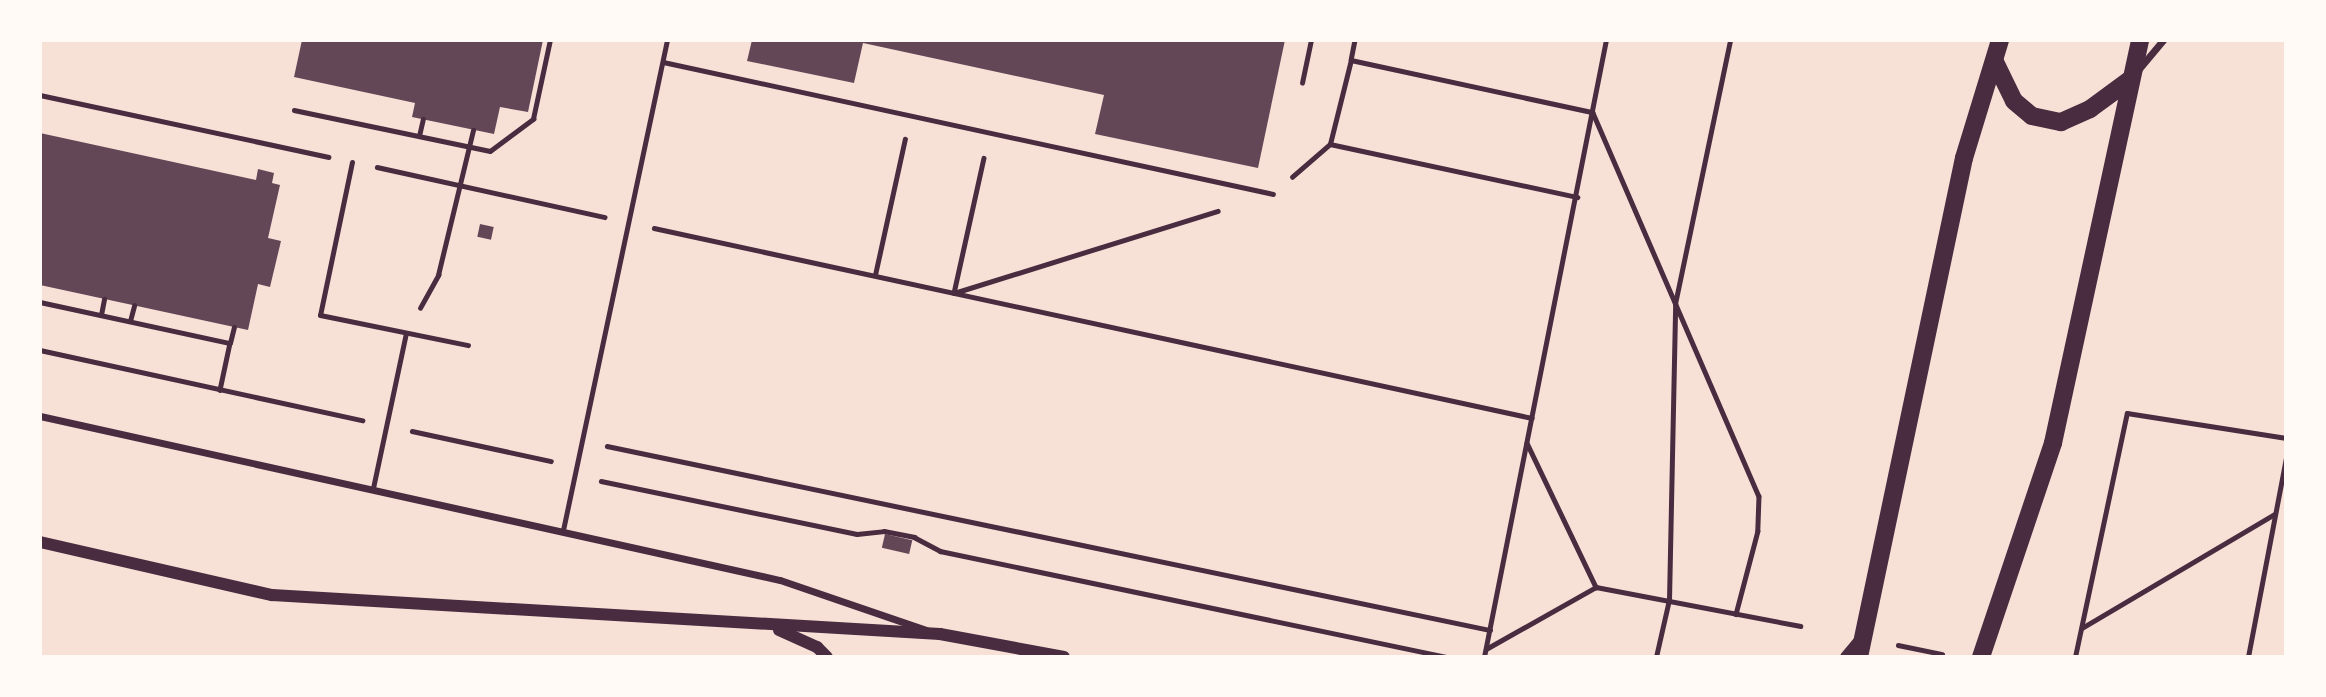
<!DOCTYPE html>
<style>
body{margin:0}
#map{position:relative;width:2326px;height:697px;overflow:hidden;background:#f7e1d7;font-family:"Times New Roman",serif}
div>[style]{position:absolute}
.building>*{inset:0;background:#644757;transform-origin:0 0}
.path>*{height:4.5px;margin:-2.25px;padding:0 2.25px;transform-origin:2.25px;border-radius:2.25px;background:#4a2c40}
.service>*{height:5px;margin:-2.5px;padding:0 2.5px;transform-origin:2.5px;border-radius:2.5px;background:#4a2c40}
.minor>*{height:7px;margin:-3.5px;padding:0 3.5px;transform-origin:3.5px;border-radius:3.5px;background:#4a2c40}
.tertiary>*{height:12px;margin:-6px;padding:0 6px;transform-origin:6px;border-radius:6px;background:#4a2c40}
.primary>*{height:18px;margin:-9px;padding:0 9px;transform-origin:9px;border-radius:9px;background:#4a2c40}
span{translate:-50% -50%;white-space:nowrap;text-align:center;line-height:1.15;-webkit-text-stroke:5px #fffaf5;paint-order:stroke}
.frame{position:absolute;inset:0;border:42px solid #fffaf5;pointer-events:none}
</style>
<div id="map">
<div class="building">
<div style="clip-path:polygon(302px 40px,543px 40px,528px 112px,500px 107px,494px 134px,412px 117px,415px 103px,294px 77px)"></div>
<div style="clip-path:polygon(752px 40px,1285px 40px,1258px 168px,1095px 134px,1104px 95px,863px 43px,854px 83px,747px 61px)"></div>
<div style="clip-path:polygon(40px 133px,256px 180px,258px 169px,274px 173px,272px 183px,280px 185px,268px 238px,281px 241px,270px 287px,258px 284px,248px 330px,40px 285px)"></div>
<div style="left:480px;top:224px;width:14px;height:13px;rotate:12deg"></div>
<div style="left:885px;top:534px;width:28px;height:14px;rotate:13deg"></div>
</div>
<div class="path">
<div style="left:1355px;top:40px;width:20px;rotate:101deg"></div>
<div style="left:1351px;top:60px;width:247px;rotate:12.2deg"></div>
<div style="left:1302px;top:83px;width:44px;rotate:-78.2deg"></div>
<div style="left:40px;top:95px;width:295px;rotate:12.1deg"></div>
<div style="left:294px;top:110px;width:200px;rotate:11.8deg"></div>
<div style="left:490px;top:151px;width:54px;rotate:-36.7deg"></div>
<div style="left:533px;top:119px;width:81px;rotate:-77.9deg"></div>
<div style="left:1593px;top:113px;width:417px;rotate:66.6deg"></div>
<div style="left:1759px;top:496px;width:35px;rotate:92deg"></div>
<div style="left:1758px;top:531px;width:86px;rotate:104.8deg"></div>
<div style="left:419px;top:136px;width:17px;rotate:-77deg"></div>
<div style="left:1330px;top:144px;width:253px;rotate:12.1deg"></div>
<div style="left:984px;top:158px;width:138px;rotate:102.5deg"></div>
<div style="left:954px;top:293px;width:276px;rotate:-17.3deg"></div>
<div style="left:377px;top:167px;width:233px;rotate:12.4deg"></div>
<div style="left:1292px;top:177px;width:50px;rotate:-41deg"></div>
<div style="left:1330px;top:144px;width:87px;rotate:-76deg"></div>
<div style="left:654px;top:228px;width:898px;rotate:12.21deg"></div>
<div style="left:875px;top:275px;width:139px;rotate:-77.6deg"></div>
<div style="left:40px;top:302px;width:194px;rotate:12.2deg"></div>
<div style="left:230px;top:343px;width:48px;rotate:102deg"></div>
<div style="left:420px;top:308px;width:38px;rotate:-61deg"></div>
<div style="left:438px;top:275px;width:149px;rotate:-76.4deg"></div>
<div style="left:101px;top:315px;width:16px;rotate:-79deg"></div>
<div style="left:130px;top:321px;width:16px;rotate:-75deg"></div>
<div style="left:230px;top:343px;width:16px;rotate:-76deg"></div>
<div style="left:40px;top:350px;width:330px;rotate:12.3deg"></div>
<div style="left:412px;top:431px;width:142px;rotate:12.2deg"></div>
<div style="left:1527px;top:443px;width:160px;rotate:64.4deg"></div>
<div style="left:607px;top:446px;width:902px;rotate:11.77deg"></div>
<div style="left:601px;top:481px;width:261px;rotate:11.7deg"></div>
<div style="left:857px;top:534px;width:27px;rotate:-6deg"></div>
<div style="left:884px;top:531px;width:31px;rotate:11deg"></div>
<div style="left:914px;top:537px;width:30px;rotate:28deg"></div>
<div style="left:940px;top:551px;width:518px;rotate:11.81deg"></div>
<div style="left:2082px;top:628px;width:224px;rotate:-30.6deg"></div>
<div style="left:1898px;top:645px;width:45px;rotate:11.6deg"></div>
<div style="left:1486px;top:649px;width:126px;rotate:-29.4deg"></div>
<div style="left:1596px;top:587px;width:208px;rotate:10.8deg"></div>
<div style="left:1484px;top:657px;width:629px;rotate:-78.82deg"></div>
<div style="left:1656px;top:657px;width:58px;rotate:-77.2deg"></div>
<div style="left:1669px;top:600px;width:296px;rotate:-88.8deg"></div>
<div style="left:1675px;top:304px;width:270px;rotate:-78.2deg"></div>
<div style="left:2075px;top:657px;width:249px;rotate:-78deg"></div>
<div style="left:2127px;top:413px;width:161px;rotate:8.9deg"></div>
<div style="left:2248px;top:657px;width:204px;rotate:-79.2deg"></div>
</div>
<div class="service">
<div style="left:663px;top:62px;width:624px;rotate:12.21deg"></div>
<div style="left:352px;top:162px;width:156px;rotate:101.8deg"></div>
<div style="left:320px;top:315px;width:151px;rotate:11.5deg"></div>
<div style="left:373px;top:488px;width:158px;rotate:-78deg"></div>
<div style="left:563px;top:530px;width:501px;rotate:-78.02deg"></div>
</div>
<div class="minor">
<div style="left:2138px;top:70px;width:39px;rotate:-50deg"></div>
<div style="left:40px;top:416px;width:758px;rotate:12.5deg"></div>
<div style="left:780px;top:580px;width:154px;rotate:18.9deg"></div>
</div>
<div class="tertiary">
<div style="left:40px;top:542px;width:238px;rotate:12.9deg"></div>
<div style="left:272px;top:595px;width:669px;rotate:3.34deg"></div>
<div style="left:940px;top:634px;width:126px;rotate:10.5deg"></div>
<div style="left:779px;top:630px;width:42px;rotate:24.1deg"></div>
<div style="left:817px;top:647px;width:14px;rotate:45deg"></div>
<div style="left:1846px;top:657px;width:25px;rotate:-50deg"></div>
</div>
<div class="primary">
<div style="left:1995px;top:62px;width:43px;rotate:64deg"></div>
<div style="left:2014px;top:101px;width:23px;rotate:40deg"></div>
<div style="left:2032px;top:116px;width:30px;rotate:12deg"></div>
<div style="left:2061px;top:122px;width:32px;rotate:-24deg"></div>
<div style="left:2090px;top:109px;width:51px;rotate:-36.2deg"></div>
<div style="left:1859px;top:657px;width:510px;rotate:-78.12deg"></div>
<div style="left:1964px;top:158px;width:123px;rotate:-73deg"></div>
<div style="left:1981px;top:657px;width:226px;rotate:-71.4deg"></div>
<div style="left:2053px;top:443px;width:412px;rotate:-77.8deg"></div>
</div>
<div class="frame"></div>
</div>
